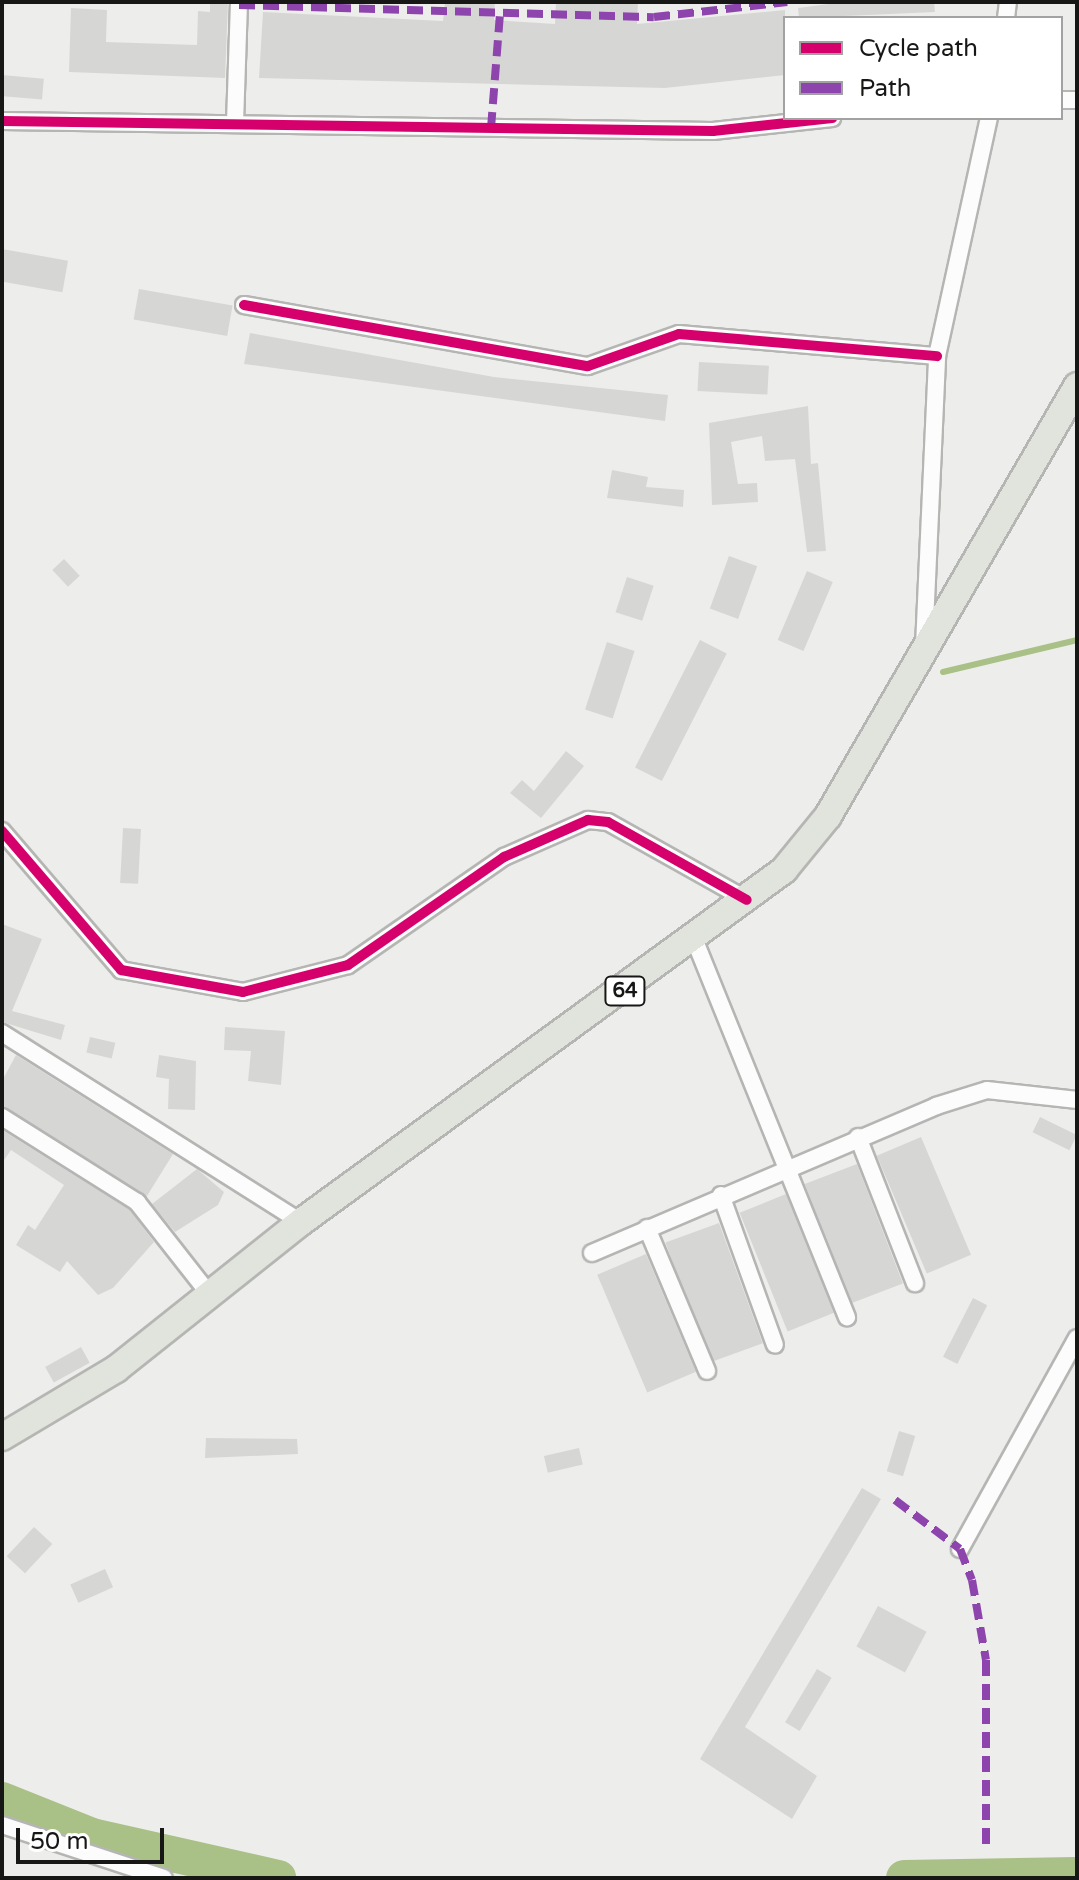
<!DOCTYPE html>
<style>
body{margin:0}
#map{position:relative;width:1079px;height:1880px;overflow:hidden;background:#edeeeb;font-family:"Varela Round",sans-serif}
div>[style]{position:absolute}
.stream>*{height:6px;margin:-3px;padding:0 3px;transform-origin:3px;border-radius:3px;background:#a9c086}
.river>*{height:36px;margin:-18px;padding:0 18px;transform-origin:18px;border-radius:18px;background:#a9c086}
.building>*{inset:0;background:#d6d7d5;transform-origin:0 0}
.roads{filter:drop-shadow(2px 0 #b5b6b3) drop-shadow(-2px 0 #b5b6b3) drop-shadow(0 2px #b5b6b3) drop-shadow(0 -2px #b5b6b3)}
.minor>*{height:16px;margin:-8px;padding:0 8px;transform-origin:8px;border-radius:8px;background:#fcfcfc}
.primary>*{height:26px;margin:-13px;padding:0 13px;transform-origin:13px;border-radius:13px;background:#e1e4dd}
.quiet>*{height:8px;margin-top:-4px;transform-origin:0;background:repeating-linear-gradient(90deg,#8e44ad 0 16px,transparent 0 24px)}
.cycleway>*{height:10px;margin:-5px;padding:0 5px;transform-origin:5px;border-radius:5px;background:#d6006c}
span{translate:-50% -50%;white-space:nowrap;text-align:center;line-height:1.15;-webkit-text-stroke:6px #fff;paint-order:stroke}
.shield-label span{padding:2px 6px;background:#fff;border:2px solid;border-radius:6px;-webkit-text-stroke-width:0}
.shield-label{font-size:20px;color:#171716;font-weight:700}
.frame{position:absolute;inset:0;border:4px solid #171716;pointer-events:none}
.legend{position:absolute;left:783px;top:16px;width:280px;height:104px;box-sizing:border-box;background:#fff;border:2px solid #a2a2a2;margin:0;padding:10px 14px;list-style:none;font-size:24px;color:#171716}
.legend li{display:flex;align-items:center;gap:16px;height:40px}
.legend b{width:40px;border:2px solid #a2a2a2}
.scale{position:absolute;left:16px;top:1828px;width:148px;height:36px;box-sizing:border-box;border:4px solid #171716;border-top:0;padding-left:10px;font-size:24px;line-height:28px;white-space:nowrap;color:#171716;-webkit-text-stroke:6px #fff;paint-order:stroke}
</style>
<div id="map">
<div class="stream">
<div style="left:943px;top:672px;width:138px;rotate:-13.4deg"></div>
</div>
<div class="river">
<div style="left:2px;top:1800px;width:97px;rotate:21.8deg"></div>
<div style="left:92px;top:1836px;width:191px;rotate:12.7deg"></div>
<div style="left:904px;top:1878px;width:173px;rotate:-1deg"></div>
</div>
<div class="building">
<div style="clip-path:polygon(210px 2px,228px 2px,225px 78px,69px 72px,71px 8px,107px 10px,106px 42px,197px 45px,198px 11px,210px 12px)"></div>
<div style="clip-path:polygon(445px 2px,495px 2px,494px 20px,555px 24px,556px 2px,638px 2px,637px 24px,785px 10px,785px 75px,665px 88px,259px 78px,263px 12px,443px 21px)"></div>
<div style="clip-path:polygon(844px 2px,934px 2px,935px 12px,799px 18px,798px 8px)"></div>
<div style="left:2px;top:75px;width:42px;height:21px;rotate:5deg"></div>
<div style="left:2px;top:249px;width:67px;height:32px;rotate:10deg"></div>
<div style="left:139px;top:289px;width:95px;height:31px;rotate:10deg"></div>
<div style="clip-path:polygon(250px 333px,494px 377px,668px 395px,665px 421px,244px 364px)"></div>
<div style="left:699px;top:362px;width:70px;height:29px;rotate:3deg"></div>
<div style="clip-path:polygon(808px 406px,811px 464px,818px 463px,826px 551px,807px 552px,795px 459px,765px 461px,762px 436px,731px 442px,738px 484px,757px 483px,758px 502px,712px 505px,709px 423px)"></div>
<div style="clip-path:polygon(612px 470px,648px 477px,646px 487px,684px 490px,683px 507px,607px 498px)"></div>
<div style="left:729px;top:556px;width:30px;height:56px;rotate:20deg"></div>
<div style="left:64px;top:559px;width:23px;height:16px;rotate:47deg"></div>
<div style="left:807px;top:571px;width:28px;height:75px;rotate:23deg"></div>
<div style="left:627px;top:577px;width:28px;height:37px;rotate:18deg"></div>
<div style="left:700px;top:640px;width:30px;height:143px;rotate:27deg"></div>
<div style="left:607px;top:642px;width:29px;height:71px;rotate:18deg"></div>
<div style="clip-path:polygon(566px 751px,584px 766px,541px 818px,510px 793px,522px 780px,534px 791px)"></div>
<div style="left:123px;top:828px;width:18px;height:55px;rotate:3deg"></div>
<div style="clip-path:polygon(2px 924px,42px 939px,12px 1011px,65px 1025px,61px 1040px,2px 1022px)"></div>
<div style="clip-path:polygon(225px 1027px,285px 1031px,281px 1085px,248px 1081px,251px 1051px,224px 1050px)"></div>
<div style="left:90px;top:1037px;width:26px;height:16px;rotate:13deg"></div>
<div style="clip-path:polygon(16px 1055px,173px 1154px,147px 1196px,2px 1106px,2px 1081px)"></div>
<div style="clip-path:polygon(159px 1055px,196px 1061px,195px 1110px,168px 1109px,169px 1079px,156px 1077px)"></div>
<div style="left:1040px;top:1117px;width:41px;height:17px;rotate:26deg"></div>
<div style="clip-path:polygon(2px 1130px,130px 1210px,154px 1242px,113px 1288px,98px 1295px,67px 1261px,60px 1272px,16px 1245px,28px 1225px,35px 1230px,64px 1185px,11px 1150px,2px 1163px)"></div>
<div style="left:921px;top:1137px;width:128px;height:48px;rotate:67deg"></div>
<div style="left:857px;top:1164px;width:128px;height:56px;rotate:69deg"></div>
<div style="clip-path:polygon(197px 1169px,224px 1192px,218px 1205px,175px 1232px,152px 1204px)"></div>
<div style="left:786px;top:1194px;width:128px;height:50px;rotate:68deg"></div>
<div style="left:719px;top:1223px;width:128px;height:57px;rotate:70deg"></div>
<div style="left:646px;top:1254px;width:128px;height:53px;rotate:67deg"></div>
<div style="left:973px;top:1298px;width:16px;height:66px;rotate:27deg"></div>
<div style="left:81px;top:1347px;width:18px;height:41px;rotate:61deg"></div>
<div style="left:899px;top:1431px;width:17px;height:42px;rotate:17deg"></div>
<div style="clip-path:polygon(206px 1438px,297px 1439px,298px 1454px,205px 1458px)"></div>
<div style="left:579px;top:1448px;width:17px;height:36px;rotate:77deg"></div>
<div style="clip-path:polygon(862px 1488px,881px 1499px,745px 1727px,817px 1776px,792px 1819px,700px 1759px)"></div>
<div style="left:34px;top:1527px;width:25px;height:40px;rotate:43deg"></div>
<div style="left:105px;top:1569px;width:20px;height:38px;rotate:66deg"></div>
<div style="left:878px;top:1606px;width:55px;height:46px;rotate:28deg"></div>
<div style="left:817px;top:1669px;width:17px;height:62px;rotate:31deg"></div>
</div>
<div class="roads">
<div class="minor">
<div style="left:1006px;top:18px;width:16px;rotate:-83deg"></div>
<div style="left:1061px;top:100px;width:16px"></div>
<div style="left:2px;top:121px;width:711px;rotate:0.81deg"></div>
<div style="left:713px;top:131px;width:120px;rotate:-6.2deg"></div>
<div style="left:235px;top:123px;width:121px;rotate:-88.1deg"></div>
<div style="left:244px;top:305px;width:349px;rotate:10.1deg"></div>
<div style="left:588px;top:366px;width:96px;rotate:-19.4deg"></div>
<div style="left:679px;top:334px;width:259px;rotate:4.9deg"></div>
<div style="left:924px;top:646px;width:290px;rotate:-87.4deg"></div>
<div style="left:937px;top:356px;width:244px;rotate:-77.7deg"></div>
<div style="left:2px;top:831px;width:183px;rotate:49.4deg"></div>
<div style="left:121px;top:970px;width:124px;rotate:10.2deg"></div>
<div style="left:243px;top:992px;width:108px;rotate:-14.4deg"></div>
<div style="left:348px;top:965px;width:190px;rotate:-34.7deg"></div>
<div style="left:504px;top:857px;width:92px;rotate:-23.8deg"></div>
<div style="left:588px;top:820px;width:20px;rotate:6deg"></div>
<div style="left:608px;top:822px;width:159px;rotate:29.3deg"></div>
<div style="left:695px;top:941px;width:406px;rotate:68deg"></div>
<div style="left:2px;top:1033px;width:354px;rotate:32.3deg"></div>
<div style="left:2px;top:1117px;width:160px;rotate:32.2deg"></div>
<div style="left:137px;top:1202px;width:118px;rotate:51.9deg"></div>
<div style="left:858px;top:1137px;width:157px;rotate:68.7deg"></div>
<div style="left:721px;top:1195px;width:159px;rotate:70.2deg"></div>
<div style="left:647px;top:1228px;width:155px;rotate:67.2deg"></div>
<div style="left:592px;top:1253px;width:374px;rotate:-23.1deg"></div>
<div style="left:936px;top:1106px;width:53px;rotate:-17.4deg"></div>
<div style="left:987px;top:1090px;width:91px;rotate:6.3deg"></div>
<div style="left:960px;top:1549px;width:241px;rotate:-61deg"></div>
<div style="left:2px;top:1825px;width:170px;rotate:18.1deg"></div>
</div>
<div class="primary">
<div style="left:2px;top:1437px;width:133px;rotate:-30.8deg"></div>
<div style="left:116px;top:1369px;width:236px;rotate:-38.5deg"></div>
<div style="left:301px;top:1222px;width:598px;rotate:-36.08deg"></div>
<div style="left:784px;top:870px;width:70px;rotate:-50.8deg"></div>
<div style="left:828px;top:816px;width:497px;rotate:-59.9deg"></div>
</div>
</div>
<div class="quiet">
<div style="left:239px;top:5px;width:415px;rotate:1.7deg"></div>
<div style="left:654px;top:17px;width:134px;rotate:-6.4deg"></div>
<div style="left:491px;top:128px;width:115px;rotate:-85.5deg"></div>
<div style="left:895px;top:1500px;width:81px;rotate:37deg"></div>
<div style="left:960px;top:1549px;width:33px;rotate:69deg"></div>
<div style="left:972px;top:1580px;width:81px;rotate:80.1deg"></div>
<div style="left:986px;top:1660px;width:189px;rotate:90deg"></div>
</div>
<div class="cycleway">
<div style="left:2px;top:121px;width:711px;rotate:0.81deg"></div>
<div style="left:713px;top:131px;width:120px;rotate:-6.2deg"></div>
<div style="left:244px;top:305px;width:349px;rotate:10.1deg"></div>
<div style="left:588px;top:366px;width:96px;rotate:-19.4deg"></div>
<div style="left:679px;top:334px;width:259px;rotate:4.9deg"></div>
<div style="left:2px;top:831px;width:183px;rotate:49.4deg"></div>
<div style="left:121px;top:970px;width:124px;rotate:10.2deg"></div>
<div style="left:243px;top:992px;width:108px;rotate:-14.4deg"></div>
<div style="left:348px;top:965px;width:190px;rotate:-34.7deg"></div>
<div style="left:504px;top:857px;width:92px;rotate:-23.8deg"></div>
<div style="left:588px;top:820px;width:20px;rotate:6deg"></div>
<div style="left:608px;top:822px;width:159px;rotate:29.3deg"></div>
</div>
<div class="shield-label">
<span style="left:625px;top:991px">64</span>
</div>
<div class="frame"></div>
<ul class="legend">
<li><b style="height:10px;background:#d6006c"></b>Cycle path</li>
<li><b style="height:10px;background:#8e44ad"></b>Path</li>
</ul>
<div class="scale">50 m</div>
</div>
